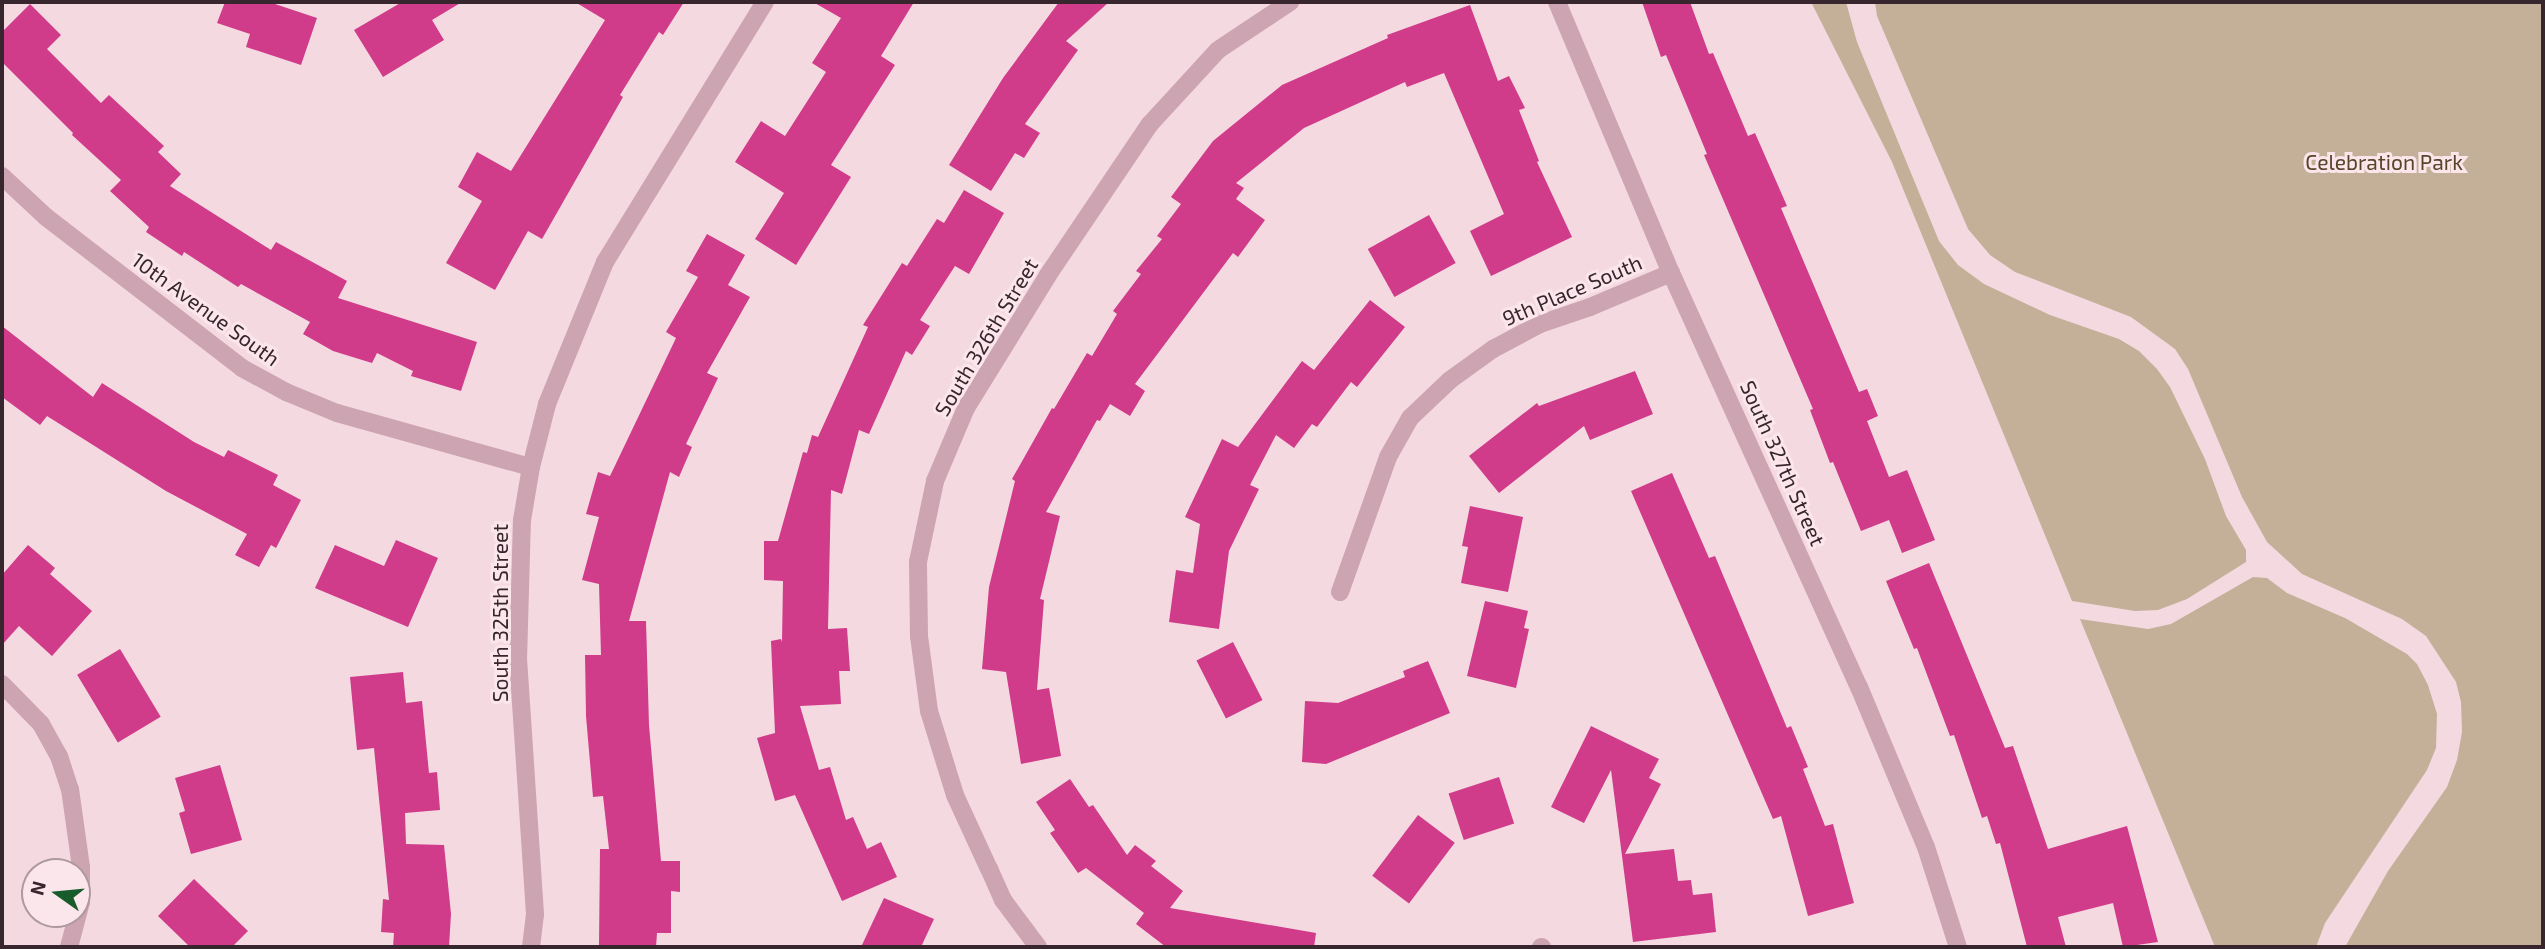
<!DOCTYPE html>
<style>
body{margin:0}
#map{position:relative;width:2545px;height:949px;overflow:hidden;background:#f4d9e0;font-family:"Exo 2",sans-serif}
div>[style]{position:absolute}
.green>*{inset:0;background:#c4b098}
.building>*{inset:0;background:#d03b8a;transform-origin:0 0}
.minor>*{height:18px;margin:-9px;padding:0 9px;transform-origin:9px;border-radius:9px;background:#cda4b1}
span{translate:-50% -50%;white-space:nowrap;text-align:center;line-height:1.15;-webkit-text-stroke:6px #fbe6eb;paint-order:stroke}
.park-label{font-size:21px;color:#584428}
.street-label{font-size:21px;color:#37262e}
.frame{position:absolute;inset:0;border:4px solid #37262e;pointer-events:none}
.north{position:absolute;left:21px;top:858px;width:70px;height:70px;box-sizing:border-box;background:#fbe6eb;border:2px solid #ad999f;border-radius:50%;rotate:285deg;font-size:19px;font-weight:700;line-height:28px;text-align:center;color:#37262e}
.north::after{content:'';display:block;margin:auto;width:24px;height:32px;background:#185c2c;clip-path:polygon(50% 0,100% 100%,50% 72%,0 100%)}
</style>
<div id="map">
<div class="green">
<div style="clip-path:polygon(1811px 2px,1846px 2px,1857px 42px,1939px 241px,1958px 265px,1984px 284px,2050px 315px,2119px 339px,2139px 351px,2157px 369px,2170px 387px,2205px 459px,2226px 516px,2246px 550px,2246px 562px,2187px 599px,2158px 610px,2135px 611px,2072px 601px,1892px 162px)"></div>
<div style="clip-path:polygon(1875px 2px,2543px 2px,2543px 947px,2345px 947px,2388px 871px,2447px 787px,2457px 760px,2462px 732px,2461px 702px,2456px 682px,2426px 636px,2402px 619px,2302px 574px,2267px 542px,2242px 497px,2188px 369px,2175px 349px,2131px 317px,2015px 272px,1990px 255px,1968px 229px,1877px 16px)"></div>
<div style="clip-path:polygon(2253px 577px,2267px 578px,2287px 593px,2345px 618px,2407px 654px,2417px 664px,2428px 685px,2437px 714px,2436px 748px,2427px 770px,2325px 923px,2316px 947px,2215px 947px,2080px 619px,2148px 629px,2171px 624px)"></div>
</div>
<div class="building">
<div style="clip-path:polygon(225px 2px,269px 2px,317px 18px,301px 65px,246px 47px,250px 34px,217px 23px)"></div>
<div style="clip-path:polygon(402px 2px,462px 2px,432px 20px,444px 40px,383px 77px,354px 30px)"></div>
<div style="clip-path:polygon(575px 2px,684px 2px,663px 35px,659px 32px,620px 95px,623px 97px,542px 239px,528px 231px,495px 290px,446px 263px,482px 201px,458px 187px,477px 152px,511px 171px,605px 20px)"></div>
<div style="clip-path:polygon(813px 2px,914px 2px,881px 56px,895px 65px,831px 165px,851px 177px,796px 265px,755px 239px,784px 193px,735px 162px,761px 121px,785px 136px,826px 72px,812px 63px,841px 18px)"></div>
<div style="clip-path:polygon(1059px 2px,1109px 2px,1066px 41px,1078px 50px,1025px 124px,1040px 133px,1024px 158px,1015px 153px,991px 191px,949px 165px,1003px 78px)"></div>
<div style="clip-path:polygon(1642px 2px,1690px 2px,1709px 54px,1713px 53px,1748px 136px,1755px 133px,1787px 206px,1781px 208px,1859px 392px,1867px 389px,1878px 416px,1867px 421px,1889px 477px,1907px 470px,1935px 540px,1902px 553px,1889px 520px,1861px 531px,1833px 462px,1830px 463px,1810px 410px,1813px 409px,1704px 155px,1707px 154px,1666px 55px,1661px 57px)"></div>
<div style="clip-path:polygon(30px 4px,61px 35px,47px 49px,101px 103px,109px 95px,164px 146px,158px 152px,181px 174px,170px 186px,271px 250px,276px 242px,347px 281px,338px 298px,477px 342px,461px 391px,411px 376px,413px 371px,377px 353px,372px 363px,333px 351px,303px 334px,310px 322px,241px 284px,238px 287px,184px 252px,182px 256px,146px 232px,149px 227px,110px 191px,121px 180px,72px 135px,73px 133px,2px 62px,2px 32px)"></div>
<div style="clip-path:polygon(1470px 5px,1498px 81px,1509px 76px,1525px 108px,1519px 110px,1539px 161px,1537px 162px,1572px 237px,1491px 276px,1470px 231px,1504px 214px,1444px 73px,1407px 87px,1405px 82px,1304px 128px,1236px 183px,1244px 188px,1236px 199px,1265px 220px,1238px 257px,1233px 253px,1135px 384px,1145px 391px,1130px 416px,1110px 404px,1100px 421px,1097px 420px,1046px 512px,1060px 516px,1040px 599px,1044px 600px,1037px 690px,1049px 688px,1061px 756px,1021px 764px,1006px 672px,982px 669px,989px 587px,1015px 481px,1012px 479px,1052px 408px,1054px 409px,1087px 353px,1092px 356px,1117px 314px,1113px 311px,1141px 274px,1136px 271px,1162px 239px,1157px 236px,1181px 204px,1171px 197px,1213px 141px,1282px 85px,1388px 38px,1387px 35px)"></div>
<div style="clip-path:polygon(964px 190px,1004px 213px,969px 274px,955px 266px,920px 320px,930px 326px,912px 355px,906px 351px,869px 434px,859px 430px,842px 494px,831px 490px,828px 629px,847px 628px,850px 671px,839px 671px,841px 704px,800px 706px,819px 770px,830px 767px,846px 820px,853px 817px,867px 849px,881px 842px,897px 877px,842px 901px,795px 795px,775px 801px,757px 738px,775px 733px,771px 641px,781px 639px,782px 642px,783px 581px,764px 580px,764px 541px,778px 541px,803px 452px,807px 453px,812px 435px,818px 437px,868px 327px,863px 325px,902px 263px,907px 266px,937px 219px,944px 223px)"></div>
<div style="left:1429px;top:215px;width:55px;height:70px;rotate:61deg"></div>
<div style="clip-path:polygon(707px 234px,745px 255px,728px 285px,750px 297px,707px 373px,718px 378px,686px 444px,692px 447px,679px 477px,670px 472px,629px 621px,646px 621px,649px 725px,661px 861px,680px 861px,680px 892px,671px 891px,671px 933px,657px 933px,656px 947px,599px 946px,600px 849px,609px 849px,603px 796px,593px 797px,586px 716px,585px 655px,601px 655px,599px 584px,582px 580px,599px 517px,586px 514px,598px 472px,610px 476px,676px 338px,666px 332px,698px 277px,686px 271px)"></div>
<div style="clip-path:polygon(1370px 300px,1405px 327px,1357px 387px,1351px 382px,1317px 427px,1312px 424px,1294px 448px,1276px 435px,1250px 485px,1259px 489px,1229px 551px,1219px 629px,1169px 622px,1176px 570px,1193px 573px,1200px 524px,1185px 517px,1222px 439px,1238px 447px,1302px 361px,1314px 370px)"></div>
<div style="clip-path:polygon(2px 326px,93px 397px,102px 383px,194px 442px,224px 457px,228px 450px,278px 475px,273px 485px,301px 500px,276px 548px,271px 545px,259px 567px,235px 555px,247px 534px,166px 491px,47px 416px,40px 425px,2px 397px)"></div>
<div style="clip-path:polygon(1635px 371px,1653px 414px,1590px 440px,1584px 426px,1499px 493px,1469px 456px,1537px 403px,1539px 406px)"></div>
<div style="clip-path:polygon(1672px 473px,1709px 558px,1715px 556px,1787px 728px,1791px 726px,1808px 767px,1803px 769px,1825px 826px,1833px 824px,1854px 903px,1808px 916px,1781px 816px,1773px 819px,1631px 491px)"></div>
<div style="clip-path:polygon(1470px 506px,1523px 517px,1508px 592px,1461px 583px,1468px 547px,1462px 546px)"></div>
<div style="clip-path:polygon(396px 540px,438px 558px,408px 627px,315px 588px,335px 545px,384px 566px)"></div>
<div style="clip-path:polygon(28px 545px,55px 568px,50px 574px,92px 611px,52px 656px,19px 626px,2px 645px,2px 575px)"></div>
<div style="clip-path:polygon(1929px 563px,2005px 748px,2013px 746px,2048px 849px,2127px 826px,2158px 942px,2123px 947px,2113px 903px,2058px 917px,2066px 947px,2027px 947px,2000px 843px,1996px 844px,1987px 816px,1982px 818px,1954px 735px,1950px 736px,1917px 648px,1914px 649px,1886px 581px)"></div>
<div style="clip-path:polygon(1485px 601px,1528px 611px,1524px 628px,1529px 629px,1516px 688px,1467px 676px)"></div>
<div style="left:1233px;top:642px;width:65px;height:41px;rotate:63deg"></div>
<div style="left:120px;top:649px;width:79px;height:50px;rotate:59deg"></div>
<div style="clip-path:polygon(1428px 661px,1450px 713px,1326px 764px,1302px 762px,1305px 701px,1338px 703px,1405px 677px,1403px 671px)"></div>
<div style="clip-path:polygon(403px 672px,406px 703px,422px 701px,429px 773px,437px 772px,440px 810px,405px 813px,406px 844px,444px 845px,451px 914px,449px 947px,393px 947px,394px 933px,381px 932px,383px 899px,389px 900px,374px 748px,357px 750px,350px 677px)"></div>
<div style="clip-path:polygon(1591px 726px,1659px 759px,1649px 778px,1661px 784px,1625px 854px,1674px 849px,1678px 881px,1691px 880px,1693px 895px,1712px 893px,1716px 932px,1633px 942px,1611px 770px,1584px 823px,1551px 807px)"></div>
<div style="clip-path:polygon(220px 765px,242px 840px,191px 854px,179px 813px,185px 811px,175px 778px)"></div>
<div style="left:1499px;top:777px;width:49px;height:53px;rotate:72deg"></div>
<div style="clip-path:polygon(1070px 779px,1089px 807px,1093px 805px,1127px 855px,1135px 845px,1156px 861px,1151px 866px,1183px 891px,1170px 908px,1316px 933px,1314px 947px,1166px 947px,1136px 924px,1144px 913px,1086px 868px,1078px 873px,1050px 833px,1055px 830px,1036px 802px)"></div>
<div style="left:1418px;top:815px;width:46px;height:76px;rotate:37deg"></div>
<div style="clip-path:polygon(194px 879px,248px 931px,232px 947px,190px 947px,158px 916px)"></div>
<div style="clip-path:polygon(884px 898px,934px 919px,921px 947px,861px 947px)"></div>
</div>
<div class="minor">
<div style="left:1557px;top:2px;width:294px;rotate:67.2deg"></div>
<div style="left:1671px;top:273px;width:455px;rotate:65.6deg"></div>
<div style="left:1859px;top:687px;width:173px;rotate:67.3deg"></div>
<div style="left:1926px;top:847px;width:105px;rotate:72.3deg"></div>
<div style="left:2px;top:176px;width:60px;rotate:43deg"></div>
<div style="left:46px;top:217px;width:247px;rotate:37.6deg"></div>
<div style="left:242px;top:368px;width:50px;rotate:28.6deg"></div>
<div style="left:286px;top:392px;width:55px;rotate:22.4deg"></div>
<div style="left:337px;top:413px;width:201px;rotate:15.6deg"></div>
<div style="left:1340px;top:592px;width:143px;rotate:-70.4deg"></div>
<div style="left:1388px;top:457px;width:45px;rotate:-60.6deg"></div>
<div style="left:1410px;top:418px;width:55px;rotate:-43.5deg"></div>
<div style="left:1450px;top:380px;width:53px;rotate:-35.8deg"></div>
<div style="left:1493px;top:349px;width:53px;rotate:-28deg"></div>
<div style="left:1540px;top:324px;width:53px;rotate:-18.8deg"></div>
<div style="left:1590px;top:307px;width:88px;rotate:-22.8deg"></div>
<div style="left:2px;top:684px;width:56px;rotate:45.7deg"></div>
<div style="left:41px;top:724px;width:37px;rotate:61deg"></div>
<div style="left:59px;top:756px;width:35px;rotate:72deg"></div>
<div style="left:70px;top:789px;width:79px;rotate:82deg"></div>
<div style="left:81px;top:867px;width:35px;rotate:90deg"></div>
<div style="left:81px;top:902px;width:47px;rotate:104.9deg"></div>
<div style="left:531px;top:947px;width:33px;rotate:-83deg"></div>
<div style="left:535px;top:914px;width:254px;rotate:-93.8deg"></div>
<div style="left:518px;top:661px;width:141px;rotate:-88.4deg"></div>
<div style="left:522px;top:520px;width:54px;rotate:-80.4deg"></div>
<div style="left:531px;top:467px;width:65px;rotate:-75.7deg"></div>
<div style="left:547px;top:404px;width:153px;rotate:-67.8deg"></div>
<div style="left:605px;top:262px;width:305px;rotate:-58.4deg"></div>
<div style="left:1038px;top:947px;width:59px;rotate:-126.7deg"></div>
<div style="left:1003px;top:900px;width:34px;rotate:-114deg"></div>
<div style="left:989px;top:869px;width:81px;rotate:-114.7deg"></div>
<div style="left:955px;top:795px;width:88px;rotate:-107.2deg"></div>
<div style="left:929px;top:711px;width:76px;rotate:-97.6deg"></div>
<div style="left:919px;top:636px;width:74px;rotate:-90.8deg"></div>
<div style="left:918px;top:562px;width:83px;rotate:-78.1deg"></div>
<div style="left:935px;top:481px;width:79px;rotate:-67deg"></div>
<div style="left:966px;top:408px;width:156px;rotate:-58.3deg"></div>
<div style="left:1048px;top:275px;width:182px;rotate:-56deg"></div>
<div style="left:1150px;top:124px;width:100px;rotate:-47.4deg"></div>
<div style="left:1218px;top:50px;width:87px;rotate:-33.7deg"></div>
<div style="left:1541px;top:947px;width:1px"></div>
</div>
<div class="park-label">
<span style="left:2384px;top:162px">Celebration Park</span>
</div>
<div class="street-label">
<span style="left:1572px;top:290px;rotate:-23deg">9th Place South</span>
<span style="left:206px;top:309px;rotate:36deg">10th Avenue South</span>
<span style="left:986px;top:337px;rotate:-59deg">South 326th Street</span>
<span style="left:1783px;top:463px;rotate:66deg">South 327th Street</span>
<span style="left:500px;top:613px;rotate:-90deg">South 325th Street</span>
</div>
<div class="frame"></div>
<div class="north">N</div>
</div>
